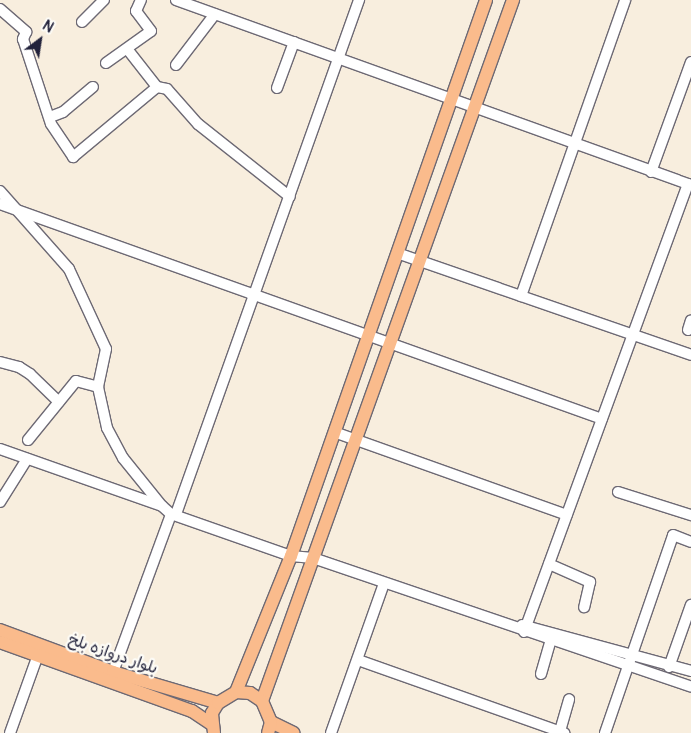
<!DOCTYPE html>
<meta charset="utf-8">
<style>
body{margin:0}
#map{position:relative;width:691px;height:733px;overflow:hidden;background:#f8eede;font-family:Pangolin,"Playpen Sans Arabic",sans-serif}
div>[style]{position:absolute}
.roads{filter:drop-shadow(1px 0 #6d6974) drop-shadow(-1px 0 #6d6974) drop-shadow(0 1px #6d6974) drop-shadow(0 -1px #6d6974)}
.minor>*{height:10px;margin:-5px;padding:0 5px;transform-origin:5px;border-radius:5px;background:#fff}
.major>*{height:12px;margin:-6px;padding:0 6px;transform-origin:6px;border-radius:6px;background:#fabb8c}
span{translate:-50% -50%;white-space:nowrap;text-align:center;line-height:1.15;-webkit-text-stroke:4.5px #fdfcf7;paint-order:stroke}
.street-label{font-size:16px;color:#22223b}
.north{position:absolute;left:15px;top:15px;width:50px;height:50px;-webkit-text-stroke:4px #fdfcf7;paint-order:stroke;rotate:31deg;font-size:14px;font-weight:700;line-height:20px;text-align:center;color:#22223b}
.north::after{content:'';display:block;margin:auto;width:18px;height:22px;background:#22223b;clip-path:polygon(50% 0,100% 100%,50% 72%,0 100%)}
</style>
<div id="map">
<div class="roads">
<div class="minor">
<div style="left:176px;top:0;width:547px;rotate:19.76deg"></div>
<div style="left:0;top:9px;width:35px;rotate:41deg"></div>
<div style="left:26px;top:32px;width:8px;rotate:113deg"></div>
<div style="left:23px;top:39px;width:89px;rotate:71.8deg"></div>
<div style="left:51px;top:124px;width:40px;rotate:56deg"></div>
<div style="left:73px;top:157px;width:109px;rotate:-39.8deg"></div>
<div style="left:157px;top:87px;width:10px;rotate:11deg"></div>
<div style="left:167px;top:89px;width:47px;rotate:48.5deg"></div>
<div style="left:198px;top:124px;width:117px;rotate:38.4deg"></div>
<div style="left:82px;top:22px;width:31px;rotate:-45deg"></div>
<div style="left:128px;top:50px;width:47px;rotate:51.9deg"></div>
<div style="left:106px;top:63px;width:55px;rotate:-35.4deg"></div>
<div style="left:151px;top:31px;width:25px;rotate:-127deg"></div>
<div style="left:136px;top:11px;width:12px;rotate:-66deg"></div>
<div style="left:176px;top:65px;width:64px;rotate:-52.6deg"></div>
<div style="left:277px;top:88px;width:49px;rotate:-69.7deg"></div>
<div style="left:50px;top:117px;width:14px;rotate:-21deg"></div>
<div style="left:63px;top:112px;width:39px;rotate:-40deg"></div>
<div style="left:651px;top:172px;width:117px;rotate:-70deg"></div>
<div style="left:0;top:191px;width:104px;rotate:48.5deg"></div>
<div style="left:69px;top:269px;width:88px;rotate:65.2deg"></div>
<div style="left:106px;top:349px;width:39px;rotate:102deg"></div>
<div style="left:98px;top:387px;width:42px;rotate:77.6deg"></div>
<div style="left:107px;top:428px;width:34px;rotate:62deg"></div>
<div style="left:123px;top:458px;width:60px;rotate:51deg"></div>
<div style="left:0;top:204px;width:639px;rotate:19.65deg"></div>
<div style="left:397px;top:253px;width:311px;rotate:19.1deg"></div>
<div style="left:521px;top:296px;width:314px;rotate:-70.6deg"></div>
<div style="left:688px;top:330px;width:10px;rotate:-73deg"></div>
<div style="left:0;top:362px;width:20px;rotate:15deg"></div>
<div style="left:19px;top:367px;width:13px;rotate:32deg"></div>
<div style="left:30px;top:374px;width:40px;rotate:44deg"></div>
<div style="left:334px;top:432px;width:247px;rotate:19.6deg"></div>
<div style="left:28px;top:440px;width:76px;rotate:-50.9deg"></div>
<div style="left:76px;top:381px;width:23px;rotate:15deg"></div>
<div style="left:0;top:449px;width:172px;rotate:19.4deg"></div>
<div style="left:162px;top:506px;width:12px;rotate:42deg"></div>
<div style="left:171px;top:514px;width:127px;rotate:19.3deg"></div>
<div style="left:291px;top:556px;width:22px;rotate:5deg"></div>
<div style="left:313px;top:558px;width:399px;rotate:18.8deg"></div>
<div style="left:618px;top:492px;width:77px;rotate:17.5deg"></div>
<div style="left:0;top:502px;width:51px;rotate:-57.9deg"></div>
<div style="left:176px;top:514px;width:546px;rotate:-70.4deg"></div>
<div style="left:549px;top:564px;width:45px;rotate:23.7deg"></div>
<div style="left:590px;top:582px;width:26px;rotate:103deg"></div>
<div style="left:522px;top:625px;width:175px;rotate:15.2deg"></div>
<div style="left:524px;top:632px;width:477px;rotate:-69.9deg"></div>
<div style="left:358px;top:660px;width:219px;rotate:19.5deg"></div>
<div style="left:669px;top:667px;width:66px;rotate:-70.5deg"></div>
<div style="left:113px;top:672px;width:168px;rotate:-69.8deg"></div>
<div style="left:541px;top:674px;width:33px;rotate:-74deg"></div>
<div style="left:560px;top:731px;width:33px;rotate:-74deg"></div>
<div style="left:10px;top:733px;width:83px;rotate:-70.3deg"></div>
<div style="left:331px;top:733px;width:159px;rotate:-70.5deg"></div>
<div style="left:605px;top:733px;width:209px;rotate:-71deg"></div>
<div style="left:673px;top:535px;width:19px;rotate:21deg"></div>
</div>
<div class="major">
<div style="left:0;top:630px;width:121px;rotate:20.4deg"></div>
<div style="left:113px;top:672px;width:109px;rotate:16.4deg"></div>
<div style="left:0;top:642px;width:204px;rotate:19.8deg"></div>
<div style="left:192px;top:711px;width:23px;rotate:34deg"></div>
<div style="left:236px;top:692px;width:147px;rotate:-68deg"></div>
<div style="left:291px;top:556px;width:589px;rotate:-70.67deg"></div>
<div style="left:262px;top:701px;width:745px;rotate:-70.3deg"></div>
<div style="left:271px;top:722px;width:25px;rotate:26deg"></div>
<div style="left:214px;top:733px;width:20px;rotate:-96deg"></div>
<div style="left:212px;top:713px;width:12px;rotate:-59deg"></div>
<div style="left:218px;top:703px;width:21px;rotate:-31deg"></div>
<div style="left:236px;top:692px;width:14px;rotate:4deg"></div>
<div style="left:250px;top:693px;width:14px;rotate:34deg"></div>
<div style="left:262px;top:701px;width:23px;rotate:67deg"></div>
<div style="left:271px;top:722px;width:11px;rotate:105deg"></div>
</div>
</div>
<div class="street-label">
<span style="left:113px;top:654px;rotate:19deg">بلوار دروازه بلخ</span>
</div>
<div class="north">N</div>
</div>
